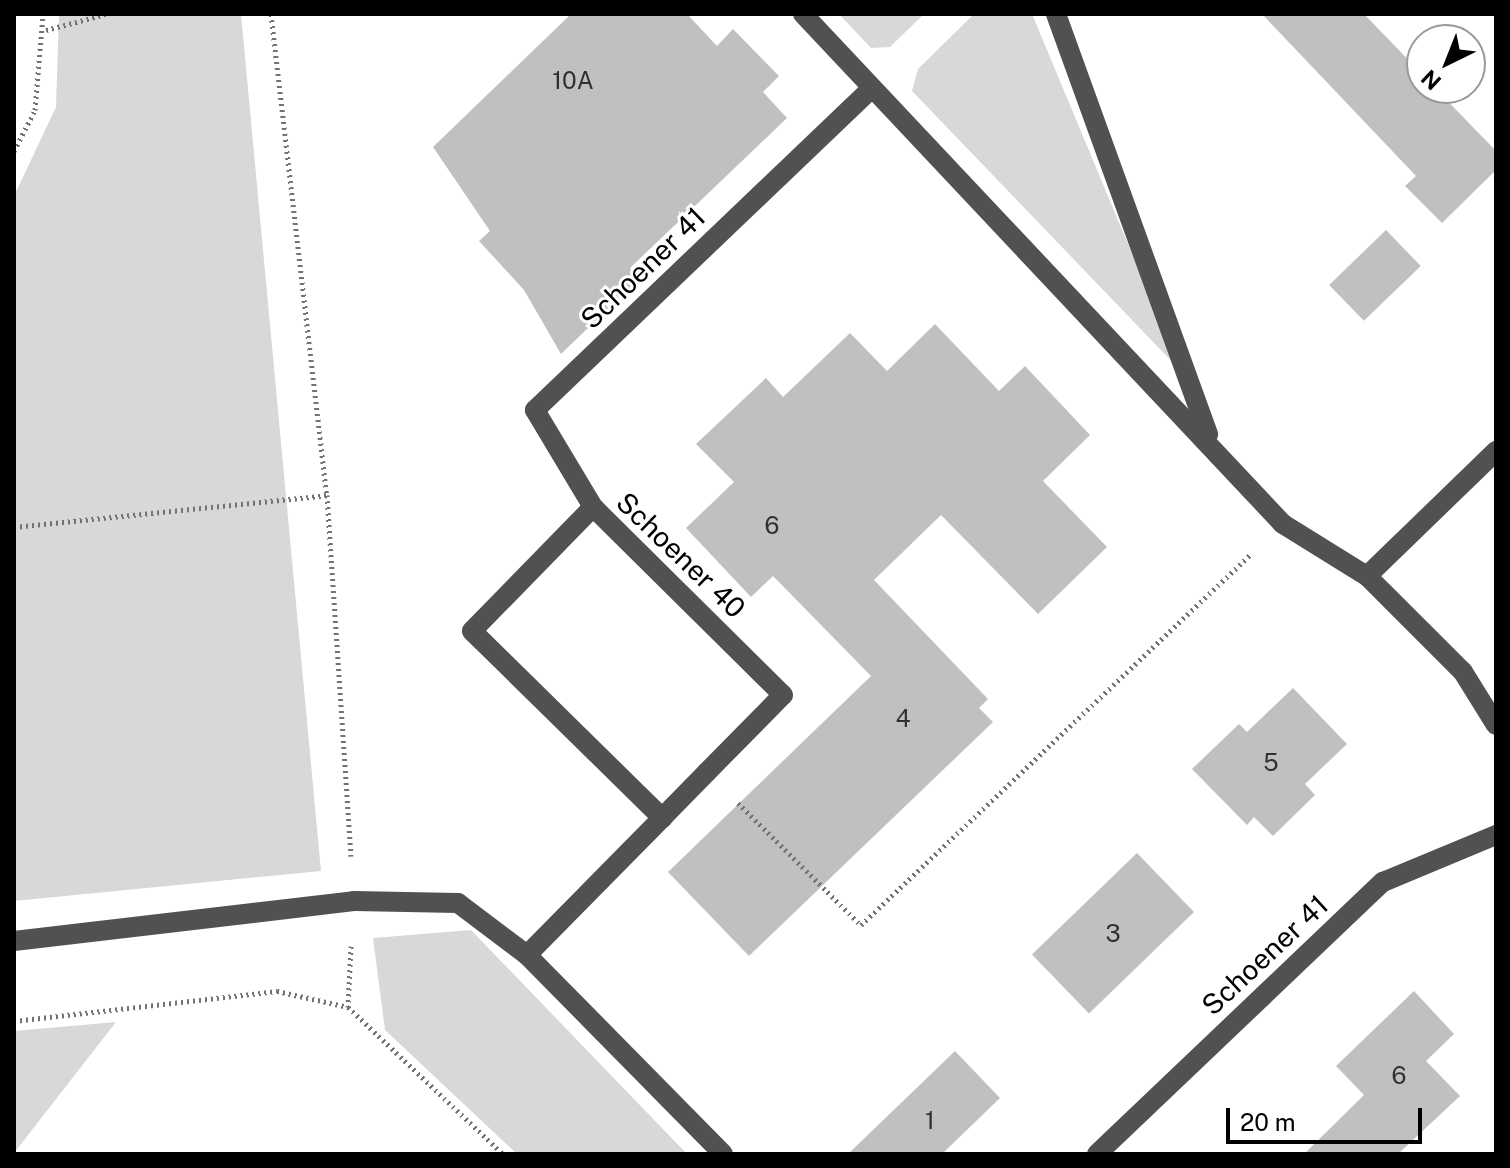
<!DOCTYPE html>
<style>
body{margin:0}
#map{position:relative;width:1510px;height:1168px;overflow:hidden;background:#fff;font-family:"Public Sans",sans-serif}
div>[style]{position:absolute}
.green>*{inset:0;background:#d8d8d8}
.building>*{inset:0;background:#c0c0c0;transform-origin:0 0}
.path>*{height:5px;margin-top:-2.5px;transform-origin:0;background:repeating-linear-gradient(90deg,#737373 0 2px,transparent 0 6px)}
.minor>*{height:20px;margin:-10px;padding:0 10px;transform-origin:10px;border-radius:10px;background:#515151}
span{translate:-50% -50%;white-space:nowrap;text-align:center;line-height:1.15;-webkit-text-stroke:6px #fff;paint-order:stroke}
.number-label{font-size:24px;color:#303030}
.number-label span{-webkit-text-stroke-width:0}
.street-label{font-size:28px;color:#000}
.frame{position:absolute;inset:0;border:16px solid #000;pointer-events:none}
.north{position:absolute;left:1406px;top:24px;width:80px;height:80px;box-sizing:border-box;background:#fff;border:2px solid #999;border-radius:50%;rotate:223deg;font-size:22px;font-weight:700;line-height:32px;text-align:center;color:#000}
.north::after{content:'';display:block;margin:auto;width:28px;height:36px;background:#000;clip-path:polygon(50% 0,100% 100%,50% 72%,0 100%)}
.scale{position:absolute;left:1226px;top:1108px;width:196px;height:36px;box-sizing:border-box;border:4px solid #000;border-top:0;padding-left:10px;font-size:24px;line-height:28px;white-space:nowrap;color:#000;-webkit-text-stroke:6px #fff;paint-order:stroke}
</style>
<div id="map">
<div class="green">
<div style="clip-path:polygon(59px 14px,241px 14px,321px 871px,14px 901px,14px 196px,56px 107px)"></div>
<div style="clip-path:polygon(839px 14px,924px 14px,890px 47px,871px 48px)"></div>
<div style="clip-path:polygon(974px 14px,1032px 14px,1181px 371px,912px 91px,918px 69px)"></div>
<div style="clip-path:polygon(471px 930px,687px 1154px,517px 1154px,385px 1030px,373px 938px)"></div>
<div style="clip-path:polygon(116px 1022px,14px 1153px,14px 1031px)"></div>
</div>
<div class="building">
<div style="clip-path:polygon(571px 14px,687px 14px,717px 46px,733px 29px,779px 76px,763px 92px,787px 118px,630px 268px,640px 278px,561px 354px,524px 290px,479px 241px,490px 231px,433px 147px)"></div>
<div style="clip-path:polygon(1262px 14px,1364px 14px,1422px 74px,1422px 88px,1435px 88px,1496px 151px,1496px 170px,1442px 223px,1405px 186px,1416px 176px)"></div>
<div style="left:1386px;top:230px;width:50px;height:79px;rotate:46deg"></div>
<div style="clip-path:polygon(935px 324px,999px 391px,1025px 366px,1090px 435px,1043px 481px,1107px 547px,1038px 614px,941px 515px,874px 580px,988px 699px,979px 708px,993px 722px,749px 956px,668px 872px,871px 676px,773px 576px,751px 597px,686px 528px,734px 482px,696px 444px,766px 378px,783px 397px,850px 333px,887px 371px)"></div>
<div style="clip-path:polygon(1293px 688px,1347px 744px,1305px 784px,1315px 795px,1273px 836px,1254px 817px,1247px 825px,1192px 769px,1239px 724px,1247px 732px)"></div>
<div style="left:1137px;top:853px;width:82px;height:146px;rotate:46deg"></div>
<div style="clip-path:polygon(1414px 991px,1454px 1034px,1426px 1061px,1460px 1096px,1398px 1154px,1304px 1154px,1364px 1095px,1336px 1066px)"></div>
<div style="clip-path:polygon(955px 1051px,1000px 1098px,942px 1154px,848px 1154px)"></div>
</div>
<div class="path">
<div style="left:271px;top:14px;width:484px;rotate:83.4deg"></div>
<div style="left:327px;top:495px;width:362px;rotate:86.2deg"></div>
<div style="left:46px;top:30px;width:62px;rotate:-14.9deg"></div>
<div style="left:14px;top:151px;width:46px;rotate:-62.9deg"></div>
<div style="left:35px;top:110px;width:96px;rotate:-85.2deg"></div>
<div style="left:14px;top:527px;width:315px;rotate:-5.8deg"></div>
<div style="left:738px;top:803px;width:173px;rotate:44.8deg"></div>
<div style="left:861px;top:925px;width:537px;rotate:-43.57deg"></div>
<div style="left:351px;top:946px;width:61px;rotate:92.8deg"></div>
<div style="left:348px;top:1007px;width:214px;rotate:43.5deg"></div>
<div style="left:14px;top:1021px;width:265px;rotate:-6.5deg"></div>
<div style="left:277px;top:991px;width:73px;rotate:12.7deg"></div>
</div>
<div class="minor">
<div style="left:803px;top:14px;width:700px;rotate:46.74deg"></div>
<div style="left:1283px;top:524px;width:99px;rotate:31.8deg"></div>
<div style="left:1367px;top:576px;width:136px;rotate:45deg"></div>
<div style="left:1463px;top:672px;width:62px;rotate:58.1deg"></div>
<div style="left:1056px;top:14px;width:447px;rotate:70.1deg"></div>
<div style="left:593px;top:507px;width:113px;rotate:-120.9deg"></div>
<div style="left:535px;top:410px;width:465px;rotate:-43.7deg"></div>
<div style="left:1367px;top:576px;width:180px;rotate:-44.1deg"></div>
<div style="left:14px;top:941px;width:342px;rotate:-6.7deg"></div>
<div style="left:354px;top:901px;width:104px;rotate:1.1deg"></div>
<div style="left:458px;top:903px;width:86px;rotate:37deg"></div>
<div style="left:527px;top:955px;width:279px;rotate:45.4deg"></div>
<div style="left:527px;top:955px;width:192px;rotate:-45.4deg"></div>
<div style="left:662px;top:818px;width:64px;rotate:-45.6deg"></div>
<div style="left:707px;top:772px;width:108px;rotate:-45.4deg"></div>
<div style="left:783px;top:695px;width:267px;rotate:-135.3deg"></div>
<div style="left:593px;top:507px;width:173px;rotate:134.3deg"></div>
<div style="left:472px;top:631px;width:267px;rotate:44.5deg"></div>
<div style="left:1097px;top:1154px;width:395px;rotate:-43.6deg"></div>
<div style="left:1383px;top:882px;width:122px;rotate:-22.6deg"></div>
</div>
<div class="number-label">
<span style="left:573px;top:81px">10A</span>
<span style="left:772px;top:526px">6</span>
<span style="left:903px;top:719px">4</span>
<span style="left:1271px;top:763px">5</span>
<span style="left:1113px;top:934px">3</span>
<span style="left:1399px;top:1076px">6</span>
<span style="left:930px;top:1121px">1</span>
</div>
<div class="street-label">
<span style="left:643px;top:268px;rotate:-44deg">Schoener 41</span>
<span style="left:681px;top:555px;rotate:44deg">Schoener 40</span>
<span style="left:1265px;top:955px;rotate:-43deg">Schoener 41</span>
</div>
<div class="frame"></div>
<div class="north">N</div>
<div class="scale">20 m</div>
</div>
